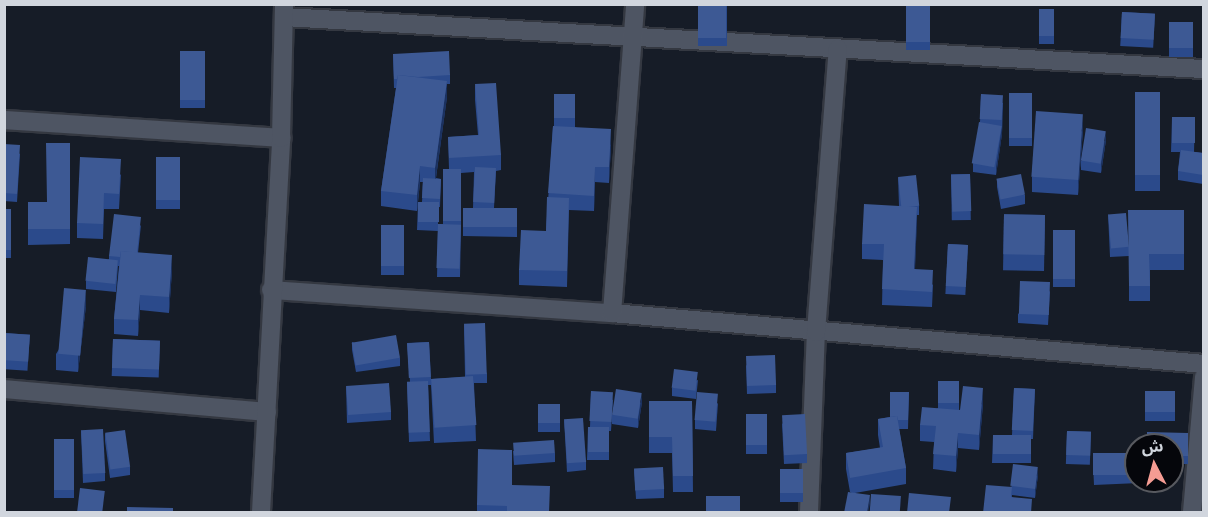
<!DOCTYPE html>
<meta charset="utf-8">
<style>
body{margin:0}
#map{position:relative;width:1208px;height:517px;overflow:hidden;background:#161c27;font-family:"Crimson Pro","Noto Sans Arabic",serif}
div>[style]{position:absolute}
.roads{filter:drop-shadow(2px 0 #343841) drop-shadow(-2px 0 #343841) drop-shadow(0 2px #343841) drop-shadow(0 -2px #343841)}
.minor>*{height:18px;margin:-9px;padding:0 9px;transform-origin:9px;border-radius:9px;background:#4e5563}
.wall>*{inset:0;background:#2b4a8b;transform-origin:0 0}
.shaded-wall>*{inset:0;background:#1b315f}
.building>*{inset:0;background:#3d5994;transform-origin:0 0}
span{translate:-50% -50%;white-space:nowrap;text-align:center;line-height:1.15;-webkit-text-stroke:5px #05060b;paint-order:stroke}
.frame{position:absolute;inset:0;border:6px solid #d1d6de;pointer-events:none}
.north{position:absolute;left:1124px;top:433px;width:60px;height:60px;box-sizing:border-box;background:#05060b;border:2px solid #57595f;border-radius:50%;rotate:354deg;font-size:16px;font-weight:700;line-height:24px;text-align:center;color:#d1d6de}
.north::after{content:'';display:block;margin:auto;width:21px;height:27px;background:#f59c93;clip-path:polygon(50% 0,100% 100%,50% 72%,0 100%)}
</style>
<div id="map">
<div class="roads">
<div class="minor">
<div style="left:284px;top:17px;width:921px;rotate:3.24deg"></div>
<div style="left:4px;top:120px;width:278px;rotate:3.7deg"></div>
<div style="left:271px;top:290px;width:342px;rotate:3.9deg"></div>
<div style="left:612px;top:313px;width:594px;rotate:4.92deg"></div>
<div style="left:612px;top:313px;width:310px;rotate:-85.7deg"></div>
<div style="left:4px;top:389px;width:264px;rotate:5deg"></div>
<div style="left:261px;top:512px;width:375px;rotate:-86.9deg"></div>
<div style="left:281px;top:138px;width:134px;rotate:-88.7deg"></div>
<div style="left:809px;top:512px;width:180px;rotate:-87.8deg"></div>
<div style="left:816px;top:332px;width:284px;rotate:-85.6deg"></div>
<div style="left:1192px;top:512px;width:136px;rotate:-84.9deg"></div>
</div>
</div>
<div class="wall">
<div style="left:698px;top:4px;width:29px;height:42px"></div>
<div style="left:906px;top:4px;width:24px;height:46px"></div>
<div style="left:1039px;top:9px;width:15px;height:35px"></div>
<div style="left:1122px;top:12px;width:33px;height:34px;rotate:3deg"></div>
<div style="left:1169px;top:22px;width:24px;height:35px"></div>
<div style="left:180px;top:51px;width:25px;height:57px"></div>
<div style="clip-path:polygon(evenodd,393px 54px,450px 75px,450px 84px,447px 84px,447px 97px,436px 178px,441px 179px,440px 207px,439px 207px,438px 224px,443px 224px,443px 170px,449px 169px,448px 137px,478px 135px,475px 100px,475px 84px,501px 155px,501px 170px,496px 171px,494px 208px,517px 208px,517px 237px,463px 236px,463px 208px,473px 208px,474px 172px,461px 173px,461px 229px,460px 277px,437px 277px,438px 229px,438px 231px,417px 230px,418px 203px,417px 211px,381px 206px,381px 191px,396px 88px,394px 88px,393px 54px,420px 182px,423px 182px,422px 202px,418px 202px,420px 182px)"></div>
<div style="left:1135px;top:92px;width:25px;height:99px"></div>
<div style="left:1009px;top:93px;width:23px;height:53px"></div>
<div style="clip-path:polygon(575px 94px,575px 127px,611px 145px,609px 183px,595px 182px,594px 211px,569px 210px,567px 287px,519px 285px,519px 270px,546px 231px,553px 126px,554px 126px,554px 95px)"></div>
<div style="clip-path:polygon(981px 94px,1003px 103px,1002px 134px,996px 175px,973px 172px,973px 164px,980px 122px)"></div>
<div style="clip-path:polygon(1172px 117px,1195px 117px,1194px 152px,1203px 153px,1203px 184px,1178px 180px,1178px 171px,1180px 152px,1171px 152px)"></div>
<div style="clip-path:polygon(1083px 130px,1078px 195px,1032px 192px,1032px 177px)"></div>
<div style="clip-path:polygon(1106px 140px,1101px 173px,1081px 170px,1081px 161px)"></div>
<div style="clip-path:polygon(70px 143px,70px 244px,28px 245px,28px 202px,47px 202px)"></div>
<div style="clip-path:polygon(4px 144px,20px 154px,17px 202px,4px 201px)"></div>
<div style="left:156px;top:157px;width:24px;height:52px"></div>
<div style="clip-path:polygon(121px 174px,119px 209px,104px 209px,103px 239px,77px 238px,77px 223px)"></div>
<div style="left:970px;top:174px;width:46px;height:19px;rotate:89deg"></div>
<div style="clip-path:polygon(898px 177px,919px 206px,919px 215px,917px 215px,915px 269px,933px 285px,932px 307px,882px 305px,883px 260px,862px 259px,862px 244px,899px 206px)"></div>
<div style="clip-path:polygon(997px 179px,1025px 195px,1025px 204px,1001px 209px,997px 187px)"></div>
<div style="left:4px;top:209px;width:7px;height:49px"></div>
<div style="clip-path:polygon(1184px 210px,1184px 270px,1150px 270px,1150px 301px,1129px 301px,1129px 247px,1129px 256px,1110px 257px,1108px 214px,1129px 247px)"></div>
<div style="left:1045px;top:215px;width:56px;height:41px;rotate:91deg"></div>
<div style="clip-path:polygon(141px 225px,138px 253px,172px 271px,169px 313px,140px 310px,138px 336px,114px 334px,114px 319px,119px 266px,118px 266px,116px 292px,86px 289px,86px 281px,109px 259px,109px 256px)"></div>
<div style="left:381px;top:225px;width:23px;height:50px"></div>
<div style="left:1053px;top:230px;width:22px;height:57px"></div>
<div style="left:948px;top:244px;width:20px;height:50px;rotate:3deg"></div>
<div style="clip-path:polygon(1050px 291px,1048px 325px,1018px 323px,1018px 314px)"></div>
<div style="clip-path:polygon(86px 306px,78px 372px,56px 370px,56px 354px)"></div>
<div style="clip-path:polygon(464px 324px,487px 374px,487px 383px,474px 383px,476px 441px,434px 443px,431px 385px,428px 385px,430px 441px,409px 442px,407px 382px,410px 382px,407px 343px,429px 342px,431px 379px,465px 377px)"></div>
<div style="left:4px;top:333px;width:26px;height:36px;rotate:4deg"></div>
<div style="left:113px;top:339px;width:47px;height:37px;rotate:2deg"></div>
<div style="clip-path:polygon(352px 342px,400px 358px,400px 366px,356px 372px,352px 350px)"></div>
<div style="clip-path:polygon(746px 365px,776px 385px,776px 393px,747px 394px)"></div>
<div style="clip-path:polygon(698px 380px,696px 399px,672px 396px,672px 388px)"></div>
<div style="clip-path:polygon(938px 381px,959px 381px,959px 410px,983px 404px,979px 450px,958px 448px,956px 472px,933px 469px,934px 442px,920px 441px,920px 425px,938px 408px)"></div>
<div style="clip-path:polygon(346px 386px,391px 412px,391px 420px,347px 423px)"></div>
<div style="clip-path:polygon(1014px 388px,1035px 389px,1033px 439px,1031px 439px,1031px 463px,992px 463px,993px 435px,1012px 435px)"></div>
<div style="clip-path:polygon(591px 391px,613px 400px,611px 431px,609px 431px,609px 460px,587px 460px,588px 427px,590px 427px)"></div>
<div style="left:1145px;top:391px;width:30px;height:30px"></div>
<div style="clip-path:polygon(909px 392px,908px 429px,899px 429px,906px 468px,906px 484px,855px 493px,870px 504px,850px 492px,846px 469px,846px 453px,880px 448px,878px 435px,878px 419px,890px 417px)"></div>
<div style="clip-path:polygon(649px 401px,692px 401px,693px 492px,673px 492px,672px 453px,649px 453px)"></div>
<div style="clip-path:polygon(642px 402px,638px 428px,612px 424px,612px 415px)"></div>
<div style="clip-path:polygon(718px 403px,716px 431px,695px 429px,695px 420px)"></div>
<div style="left:538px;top:404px;width:22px;height:28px"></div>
<div style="left:746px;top:414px;width:21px;height:40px"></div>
<div style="clip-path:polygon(564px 419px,586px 462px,586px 470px,567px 472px)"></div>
<div style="clip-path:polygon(782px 423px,807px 454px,807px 463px,784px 464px)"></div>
<div style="clip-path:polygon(81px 430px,105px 473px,105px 481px,83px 483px)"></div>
<div style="left:1067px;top:431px;width:24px;height:33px;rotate:2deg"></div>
<div style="clip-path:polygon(105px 433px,130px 467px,130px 475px,110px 478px,105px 441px)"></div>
<div style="clip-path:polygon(1188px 433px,1188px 464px,1172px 464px,1172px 445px)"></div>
<div style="left:54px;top:439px;width:20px;height:59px"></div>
<div style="clip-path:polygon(513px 451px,555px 453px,555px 462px,514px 465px)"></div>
<div style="clip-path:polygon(1136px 453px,1136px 481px,1139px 481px,1139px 483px,1094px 485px,1093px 464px)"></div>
<div style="clip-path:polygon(634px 469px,664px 489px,664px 498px,636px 499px)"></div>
<div style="left:780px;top:469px;width:23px;height:33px"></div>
<div style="clip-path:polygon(1038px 475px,1035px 498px,1012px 495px,1012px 497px,1032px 513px,983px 513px,1010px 487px)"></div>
<div style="clip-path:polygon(512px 485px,550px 513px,477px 513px,477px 505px)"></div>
</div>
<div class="shaded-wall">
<div style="clip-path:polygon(447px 81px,447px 97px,435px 184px,435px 168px)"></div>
<div style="clip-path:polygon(1003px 95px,1002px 134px,996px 175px,996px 167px,1002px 126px)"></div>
<div style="clip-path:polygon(1083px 114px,1083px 130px,1078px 195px,1078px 180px)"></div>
<div style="clip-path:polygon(611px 129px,611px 145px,609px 183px,609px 167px)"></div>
<div style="clip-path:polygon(1106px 131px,1106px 140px,1101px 173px,1101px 164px)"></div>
<div style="clip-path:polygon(420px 166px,420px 182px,417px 211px,417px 195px)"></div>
<div style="clip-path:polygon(595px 167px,595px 182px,594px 211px,594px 196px)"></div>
<div style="clip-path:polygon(917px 207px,917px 223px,914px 285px,914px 269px)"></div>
<div style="clip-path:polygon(172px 255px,172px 271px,169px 313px,169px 297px)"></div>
<div style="clip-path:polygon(86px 290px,86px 306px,78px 372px,78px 357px)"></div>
<div style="clip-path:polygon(140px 295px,140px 310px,138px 336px,138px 320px)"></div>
<div style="clip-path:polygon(983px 388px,983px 404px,979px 450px,979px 435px)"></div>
<div style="clip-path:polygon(642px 393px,642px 402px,638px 428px,638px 419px)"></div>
<div style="clip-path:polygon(958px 433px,958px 448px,956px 472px,956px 456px)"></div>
<div style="clip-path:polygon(1038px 467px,1038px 475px,1035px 498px,1035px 489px)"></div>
<div style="clip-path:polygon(870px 495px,870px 504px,868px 513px,867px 513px)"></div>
</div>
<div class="building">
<div style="left:698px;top:4px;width:28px;height:34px"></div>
<div style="left:906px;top:4px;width:24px;height:38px"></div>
<div style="left:1039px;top:9px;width:15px;height:27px"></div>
<div style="left:1122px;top:12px;width:33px;height:26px;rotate:3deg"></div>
<div style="left:1169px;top:22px;width:24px;height:26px"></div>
<div style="left:180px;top:51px;width:25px;height:49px"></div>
<div style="clip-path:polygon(449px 51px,450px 75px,418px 77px,398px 75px,397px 79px,394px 79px,393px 54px)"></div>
<div style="clip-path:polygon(398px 75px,447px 81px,435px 168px,420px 166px,417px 195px,381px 191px)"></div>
<div style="clip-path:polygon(496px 83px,501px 155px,449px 158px,448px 137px,479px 135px,475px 84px)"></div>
<div style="left:1135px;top:92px;width:25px;height:83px"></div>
<div style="left:1009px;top:93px;width:23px;height:45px"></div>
<div style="left:575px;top:94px;width:24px;height:21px;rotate:90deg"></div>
<div style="left:981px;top:94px;width:22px;height:25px;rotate:3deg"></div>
<div style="left:1036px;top:111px;width:47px;height:66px;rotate:4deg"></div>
<div style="left:1172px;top:117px;width:23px;height:26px"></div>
<div style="left:979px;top:122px;width:23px;height:42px;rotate:10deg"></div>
<div style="clip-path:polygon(553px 126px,611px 129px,609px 167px,595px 167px,594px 196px,548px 193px)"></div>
<div style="left:1086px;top:128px;width:20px;height:33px;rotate:9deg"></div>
<div style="clip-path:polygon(46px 143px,70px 143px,70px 229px,28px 229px,28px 202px,47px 202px)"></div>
<div style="clip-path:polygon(4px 144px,20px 145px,17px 194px,4px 193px)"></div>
<div style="clip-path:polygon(1181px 150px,1203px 153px,1203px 175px,1178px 171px)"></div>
<div style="clip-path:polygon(80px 157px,121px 159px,119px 194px,104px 193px,103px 224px,77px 223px)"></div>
<div style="left:156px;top:157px;width:24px;height:43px"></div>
<div style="left:475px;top:167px;width:21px;height:35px;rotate:3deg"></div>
<div style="left:461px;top:169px;width:52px;height:18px;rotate:90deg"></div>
<div style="left:970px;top:174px;width:37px;height:19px;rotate:88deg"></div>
<div style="left:1021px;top:174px;width:21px;height:25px;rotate:79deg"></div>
<div style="left:916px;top:175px;width:31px;height:18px;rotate:84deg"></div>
<div style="left:423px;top:178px;width:18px;height:20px;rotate:3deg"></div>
<div style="clip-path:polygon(547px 197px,569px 198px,567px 271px,519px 270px,521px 230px,546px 231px)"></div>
<div style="left:418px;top:202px;width:21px;height:20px"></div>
<div style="clip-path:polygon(864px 204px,917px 207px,914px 269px,933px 270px,932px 292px,882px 289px,884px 244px,862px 244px)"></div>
<div style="left:463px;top:208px;width:54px;height:19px"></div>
<div style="left:4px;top:209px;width:7px;height:41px"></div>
<div style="clip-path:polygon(1128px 210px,1184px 210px,1184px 254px,1149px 254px,1150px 286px,1129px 286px)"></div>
<div style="left:1126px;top:213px;width:34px;height:18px;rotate:85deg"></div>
<div style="clip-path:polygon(114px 214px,141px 217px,137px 253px,121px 251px,120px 257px,109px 256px)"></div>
<div style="left:1045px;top:215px;width:40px;height:41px;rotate:91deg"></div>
<div style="left:438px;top:224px;width:23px;height:44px;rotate:2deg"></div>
<div style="left:381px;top:225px;width:23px;height:41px"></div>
<div style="left:1053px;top:230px;width:22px;height:49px"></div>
<div style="left:948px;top:244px;width:20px;height:42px;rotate:3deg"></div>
<div style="clip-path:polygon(121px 251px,172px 255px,169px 297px,140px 295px,138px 320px,114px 319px)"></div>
<div style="left:88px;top:257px;width:30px;height:24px;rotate:6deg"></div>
<div style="left:1020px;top:281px;width:30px;height:33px;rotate:2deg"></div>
<div style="left:64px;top:288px;width:22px;height:66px;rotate:5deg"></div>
<div style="left:485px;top:323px;width:51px;height:21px;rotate:88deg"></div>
<div style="left:4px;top:333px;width:26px;height:27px;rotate:4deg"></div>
<div style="left:396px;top:335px;width:23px;height:45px;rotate:80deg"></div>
<div style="left:113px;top:339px;width:47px;height:29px;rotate:2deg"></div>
<div style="left:429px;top:342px;width:35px;height:22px;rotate:87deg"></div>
<div style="left:775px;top:355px;width:30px;height:29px;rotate:88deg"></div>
<div style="left:674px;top:369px;width:24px;height:19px;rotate:7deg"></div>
<div style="left:473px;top:376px;width:49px;height:42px;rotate:86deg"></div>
<div style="left:428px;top:381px;width:51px;height:21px;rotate:88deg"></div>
<div style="left:938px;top:381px;width:21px;height:22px"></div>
<div style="left:389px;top:383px;width:29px;height:43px;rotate:86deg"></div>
<div style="clip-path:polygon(963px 386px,983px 388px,979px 435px,958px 433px,956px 456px,933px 454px,936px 426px,920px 425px,922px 407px,960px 410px)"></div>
<div style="left:1014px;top:388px;width:21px;height:42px;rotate:3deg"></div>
<div style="left:616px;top:389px;width:26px;height:26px;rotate:9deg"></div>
<div style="left:591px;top:391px;width:22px;height:30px;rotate:3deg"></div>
<div style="left:1145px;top:391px;width:30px;height:21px"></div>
<div style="left:697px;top:392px;width:21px;height:28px;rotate:5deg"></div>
<div style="clip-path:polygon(890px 392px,909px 392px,908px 420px,898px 420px,897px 416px,890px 417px)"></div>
<div style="clip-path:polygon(649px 401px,692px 401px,693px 476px,673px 476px,672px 437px,649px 437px)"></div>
<div style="left:538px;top:404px;width:22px;height:19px"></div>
<div style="left:746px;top:414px;width:21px;height:31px"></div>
<div style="left:805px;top:414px;width:40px;height:23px;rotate:87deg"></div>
<div style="clip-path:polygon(897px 416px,906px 468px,850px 478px,846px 453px,883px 447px,878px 419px)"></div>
<div style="left:583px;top:418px;width:44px;height:19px;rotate:86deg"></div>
<div style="left:588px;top:427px;width:21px;height:25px"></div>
<div style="left:103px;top:429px;width:44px;height:22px;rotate:87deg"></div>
<div style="left:125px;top:430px;width:37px;height:20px;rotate:82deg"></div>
<div style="left:1067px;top:431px;width:24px;height:24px;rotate:2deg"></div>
<div style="clip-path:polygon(1147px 432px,1188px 433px,1188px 456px,1172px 456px,1172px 445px,1147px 445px)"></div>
<div style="left:993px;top:435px;width:38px;height:19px"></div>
<div style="left:54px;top:439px;width:20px;height:51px"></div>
<div style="left:554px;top:440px;width:13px;height:41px;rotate:86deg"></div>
<div style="clip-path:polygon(478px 449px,512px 450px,512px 485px,550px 486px,549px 513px,507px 513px,507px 506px,477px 505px)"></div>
<div style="left:1136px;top:453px;width:22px;height:43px;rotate:90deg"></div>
<div style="left:1013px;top:464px;width:25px;height:22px;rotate:7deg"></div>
<div style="left:663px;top:467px;width:22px;height:29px;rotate:87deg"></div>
<div style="left:780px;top:469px;width:23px;height:24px"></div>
<div style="clip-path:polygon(986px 485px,1012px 487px,1011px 497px,1032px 499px,1031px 513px,983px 513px)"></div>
<div style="left:80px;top:488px;width:25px;height:24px;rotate:7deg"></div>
<div style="clip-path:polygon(848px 492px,870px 495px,867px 513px,844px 513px)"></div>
<div style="clip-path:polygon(909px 493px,951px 497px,949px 513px,907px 513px)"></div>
<div style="left:871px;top:494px;width:30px;height:19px;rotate:4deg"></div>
<div style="left:706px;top:496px;width:34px;height:17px"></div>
<div style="clip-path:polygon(127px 507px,173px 508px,173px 513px,127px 513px)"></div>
</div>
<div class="frame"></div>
<div class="north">ش</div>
</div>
